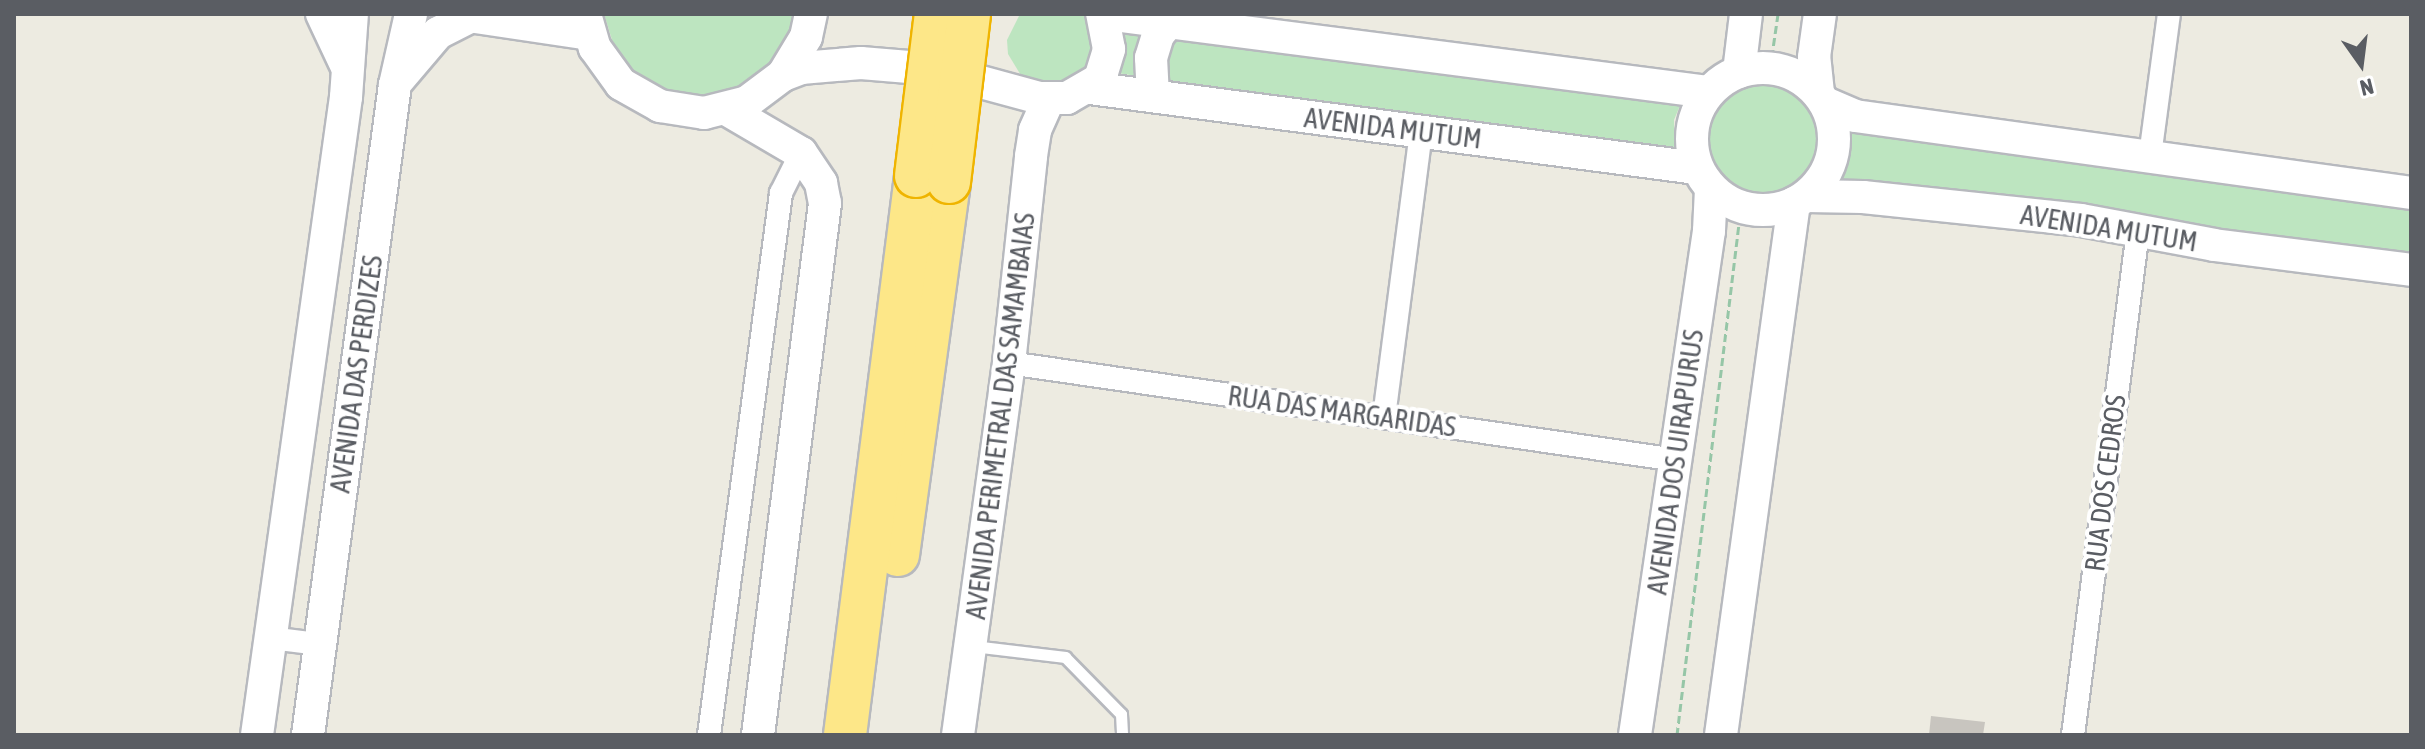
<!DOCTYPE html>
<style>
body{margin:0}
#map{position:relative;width:2425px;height:749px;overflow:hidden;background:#edebe1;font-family:"Asap Condensed",sans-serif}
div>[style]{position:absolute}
.green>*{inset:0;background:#bde5c0}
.round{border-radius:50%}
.building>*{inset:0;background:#c8c5bf}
.path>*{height:3px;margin-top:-1.5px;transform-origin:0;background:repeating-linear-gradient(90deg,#96c6a7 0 8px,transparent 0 12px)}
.roads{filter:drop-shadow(2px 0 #b7b9be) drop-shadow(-2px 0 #b7b9be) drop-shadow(0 2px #b7b9be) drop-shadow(0 -2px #b7b9be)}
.lane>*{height:11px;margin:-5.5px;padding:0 5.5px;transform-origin:5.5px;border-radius:5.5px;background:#fff}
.street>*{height:22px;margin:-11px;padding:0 11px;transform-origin:11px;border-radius:11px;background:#fff}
.secondary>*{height:32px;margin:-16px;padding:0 16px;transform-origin:16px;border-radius:16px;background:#fff}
.secondary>.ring{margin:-16px;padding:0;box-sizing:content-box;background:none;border:32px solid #fff;border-radius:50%}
.highway>*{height:42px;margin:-21px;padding:0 21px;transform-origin:21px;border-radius:21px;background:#fde788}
.bridges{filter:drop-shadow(2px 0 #efb400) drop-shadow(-2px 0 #efb400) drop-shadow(0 2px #efb400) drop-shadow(0 -2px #efb400)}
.highway-bridge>*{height:42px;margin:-21px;padding:0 21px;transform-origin:21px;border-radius:21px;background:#fde788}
span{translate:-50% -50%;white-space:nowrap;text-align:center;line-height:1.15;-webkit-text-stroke:8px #fff;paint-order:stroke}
.street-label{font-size:28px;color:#5a5d63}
.frame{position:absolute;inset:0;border:16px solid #5a5d63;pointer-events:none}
.north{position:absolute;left:2321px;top:24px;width:80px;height:80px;-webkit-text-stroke:6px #fff;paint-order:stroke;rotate:166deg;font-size:22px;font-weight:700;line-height:32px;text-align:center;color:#5a5d63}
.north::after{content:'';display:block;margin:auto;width:28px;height:36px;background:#5a5d63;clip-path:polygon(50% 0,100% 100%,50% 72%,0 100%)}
</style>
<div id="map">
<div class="green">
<div style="clip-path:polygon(604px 14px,797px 14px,792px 36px,773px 65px,746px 86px,696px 97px,662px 89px,633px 70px,613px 43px)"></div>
<div style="clip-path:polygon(1020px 14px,1086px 14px,1098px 44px,1088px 73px,1062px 89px,1022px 77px,1008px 54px,1007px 40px)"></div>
<div style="clip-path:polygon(1119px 24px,1681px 103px,1674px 120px,1675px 155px,1117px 73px)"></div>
<div class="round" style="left:1702px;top:78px;width:122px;height:122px"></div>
<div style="clip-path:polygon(1847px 126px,2411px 202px,2411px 257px,1837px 181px,1850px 155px)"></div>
</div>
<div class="building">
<div style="clip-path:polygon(1931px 716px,1985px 722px,1983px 735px,1929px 735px)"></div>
</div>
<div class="path">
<div style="left:1770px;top:69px;width:56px;rotate:-81.7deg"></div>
<div style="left:1677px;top:735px;width:532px;rotate:-83.09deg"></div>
</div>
<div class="roads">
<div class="lane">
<div style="left:973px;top:646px;width:93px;rotate:6.8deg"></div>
<div style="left:1065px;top:657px;width:80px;rotate:45.5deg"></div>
<div style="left:1121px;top:714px;width:21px;rotate:87deg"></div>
</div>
<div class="street">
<div style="left:2150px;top:156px;width:143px;rotate:-82.4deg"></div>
<div style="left:1009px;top:363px;width:674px;rotate:8.27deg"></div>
<div style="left:1384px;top:417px;width:287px;rotate:-82.6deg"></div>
<div style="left:270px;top:638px;width:49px;rotate:7deg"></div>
<div style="left:709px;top:735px;width:547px;rotate:-82.43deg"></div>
<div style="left:781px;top:193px;width:45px;rotate:-63.4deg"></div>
<div style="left:2073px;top:735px;width:508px;rotate:-82.65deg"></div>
</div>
<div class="secondary">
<div style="left:322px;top:14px;width:56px;rotate:64.8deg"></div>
<div style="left:455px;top:14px;width:136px;rotate:8.4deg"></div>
<div style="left:585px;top:14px;width:35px;rotate:74deg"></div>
<div style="left:595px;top:48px;width:44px;rotate:54.2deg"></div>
<div style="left:621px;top:84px;width:45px;rotate:29.4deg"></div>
<div style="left:660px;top:106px;width:45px;rotate:9deg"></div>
<div style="left:704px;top:113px;width:44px;rotate:-14.3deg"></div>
<div style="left:747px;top:102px;width:45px;rotate:-36.9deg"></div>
<div style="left:783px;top:75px;width:44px;rotate:-58.8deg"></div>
<div style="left:806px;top:37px;width:24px;rotate:-78deg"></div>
<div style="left:1105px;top:14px;width:609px;rotate:7.36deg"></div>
<div class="ring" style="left:1692px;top:68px;width:110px;height:110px"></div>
<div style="left:1739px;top:72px;width:58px;rotate:-83.1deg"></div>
<div style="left:783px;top:75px;width:19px;rotate:-21deg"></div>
<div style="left:801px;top:68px;width:60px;rotate:-4.8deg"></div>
<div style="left:861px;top:63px;width:72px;rotate:4.8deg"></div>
<div style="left:933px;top:69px;width:111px;rotate:15.2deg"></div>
<div style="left:1040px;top:98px;width:27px"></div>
<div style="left:1067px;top:98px;width:38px;rotate:-30deg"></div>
<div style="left:1100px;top:79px;width:31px;rotate:-73deg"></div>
<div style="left:1109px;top:49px;width:36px;rotate:-101deg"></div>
<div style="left:399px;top:79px;width:60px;rotate:-49.7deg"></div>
<div style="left:438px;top:33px;width:37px;rotate:-27deg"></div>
<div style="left:1090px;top:88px;width:612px;rotate:7.51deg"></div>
<div style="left:1818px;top:93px;width:36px;rotate:-96deg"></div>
<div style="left:1814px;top:57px;width:43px;rotate:-82.1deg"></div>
<div style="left:1153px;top:96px;width:38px;rotate:-93deg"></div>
<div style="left:1151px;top:58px;width:24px;rotate:-73deg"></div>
<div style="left:1158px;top:35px;width:17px;rotate:-50deg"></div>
<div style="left:1825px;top:103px;width:33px;rotate:23deg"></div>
<div style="left:1855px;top:116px;width:561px;rotate:7.88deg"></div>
<div style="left:726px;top:109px;width:87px;rotate:30.4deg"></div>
<div style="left:801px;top:153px;width:36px;rotate:56deg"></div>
<div style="left:821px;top:183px;width:20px;rotate:79deg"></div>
<div style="left:825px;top:203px;width:536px;rotate:97.18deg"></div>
<div style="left:1807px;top:196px;width:56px;rotate:1deg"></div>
<div style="left:1863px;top:197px;width:219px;rotate:6deg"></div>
<div style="left:2081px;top:220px;width:135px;rotate:10.6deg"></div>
<div style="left:2214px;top:245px;width:199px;rotate:7.2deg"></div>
<div style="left:257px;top:735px;width:644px;rotate:-82.06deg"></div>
<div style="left:346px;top:97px;width:83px;rotate:-85.9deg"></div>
<div style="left:308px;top:735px;width:656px;rotate:-82.38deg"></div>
<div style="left:395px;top:85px;width:73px;rotate:-77.3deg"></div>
<div style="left:958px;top:735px;width:375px;rotate:-82.2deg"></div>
<div style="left:1009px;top:363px;width:208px;rotate:-83.9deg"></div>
<div style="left:1031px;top:156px;width:26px;rotate:-81deg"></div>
<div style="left:1035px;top:130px;width:34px;rotate:-66deg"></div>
<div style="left:1635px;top:735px;width:509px;rotate:-81.65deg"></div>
<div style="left:1709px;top:231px;width:43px;rotate:-87.3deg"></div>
<div style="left:1721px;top:735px;width:537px;rotate:-82.19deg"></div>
</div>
<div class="highway">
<div style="left:898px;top:555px;width:376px;rotate:-82.2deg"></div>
<div style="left:845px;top:735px;width:563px;rotate:-82.76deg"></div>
</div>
</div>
<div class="bridges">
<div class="highway-bridge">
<div style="left:916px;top:176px;width:163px;rotate:-83deg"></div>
<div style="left:949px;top:182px;width:169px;rotate:-83.2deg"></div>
</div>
</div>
<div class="street-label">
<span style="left:1393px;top:128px;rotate:7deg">AVENIDA MUTUM</span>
<span style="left:2109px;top:228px;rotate:9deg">AVENIDA MUTUM</span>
<span style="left:356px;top:374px;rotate:-82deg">AVENIDA DAS PERDIZES</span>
<span style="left:1342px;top:411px;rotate:8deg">RUA DAS MARGARIDAS</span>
<span style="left:1000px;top:416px;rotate:-83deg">AVENIDA PERIMETRAL DAS SAMAMBAIAS</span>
<span style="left:1675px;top:462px;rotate:-82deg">AVENIDA DOS UIRAPURUS</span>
<span style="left:2105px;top:483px;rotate:-83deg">RUA DOS CEDROS</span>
</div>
<div class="frame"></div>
<div class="north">N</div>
</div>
